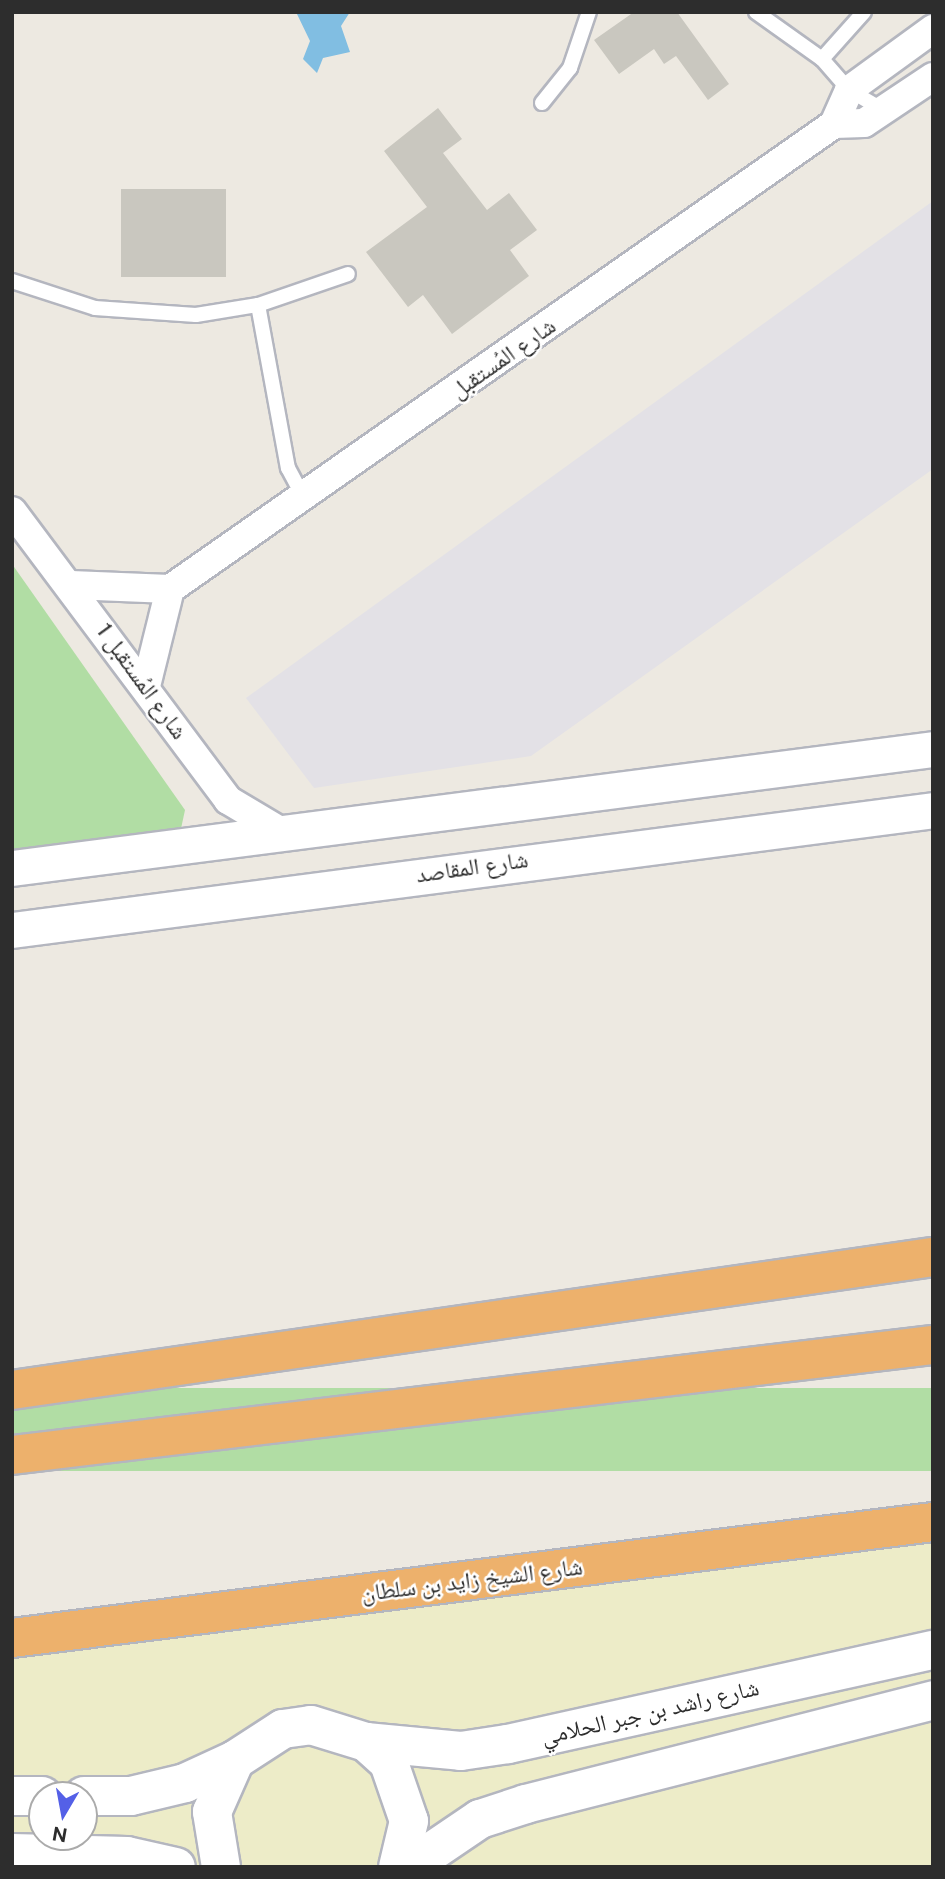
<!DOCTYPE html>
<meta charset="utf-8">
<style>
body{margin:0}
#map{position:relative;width:945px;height:1879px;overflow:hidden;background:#ede9e1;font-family:"Public Sans","Noto Naskh Arabic",sans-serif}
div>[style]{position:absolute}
.industrial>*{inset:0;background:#e3e1e6}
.green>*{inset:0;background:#b1dda4;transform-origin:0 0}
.sand>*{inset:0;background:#edecc8}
.water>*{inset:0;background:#81bee2}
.building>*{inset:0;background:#c9c7bf;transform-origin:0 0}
.roads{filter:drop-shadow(2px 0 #b4b6bf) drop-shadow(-2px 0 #b4b6bf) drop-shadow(0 2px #b4b6bf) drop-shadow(0 -2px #b4b6bf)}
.service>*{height:14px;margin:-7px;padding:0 7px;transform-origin:7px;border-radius:7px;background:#fff}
.minor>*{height:28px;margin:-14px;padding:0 14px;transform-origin:14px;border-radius:14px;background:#fff}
.tertiary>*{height:35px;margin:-17.5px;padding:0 17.5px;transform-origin:17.5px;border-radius:17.5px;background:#fff}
.secondary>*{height:38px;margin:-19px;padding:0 19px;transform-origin:19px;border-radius:19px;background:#fff}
.motorway>*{height:38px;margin:-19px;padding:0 19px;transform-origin:19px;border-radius:19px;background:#edb16c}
span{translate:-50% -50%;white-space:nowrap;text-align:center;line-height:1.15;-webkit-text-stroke:5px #fff;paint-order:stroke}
.street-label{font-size:23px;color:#2d2d2d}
.frame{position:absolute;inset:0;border:14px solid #2d2d2d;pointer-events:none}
.north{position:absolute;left:28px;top:1781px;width:70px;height:70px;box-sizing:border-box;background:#fff;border:2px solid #ababab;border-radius:50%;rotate:190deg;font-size:19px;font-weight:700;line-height:28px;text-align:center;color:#2d2d2d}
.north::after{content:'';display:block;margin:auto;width:24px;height:32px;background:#5460e7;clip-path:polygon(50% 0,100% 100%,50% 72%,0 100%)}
</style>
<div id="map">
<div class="industrial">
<div style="clip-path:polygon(933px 201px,933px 469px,531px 756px,314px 788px,246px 698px)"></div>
</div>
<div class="green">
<div style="clip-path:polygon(12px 564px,185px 810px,179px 838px,12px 867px)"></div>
<div style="left:933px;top:1388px;width:83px;height:929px;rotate:90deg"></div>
</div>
<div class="sand">
<div style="clip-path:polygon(evenodd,933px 1522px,933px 1867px,12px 1867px,12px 1638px,933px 1522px,42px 1795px,84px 1795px,84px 1837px,42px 1837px,42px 1795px)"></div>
</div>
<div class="water">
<div style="clip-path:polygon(296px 12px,350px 12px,341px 26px,350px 52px,323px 58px,317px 73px,303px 59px,310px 41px)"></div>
</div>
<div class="building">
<div style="clip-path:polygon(634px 12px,677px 12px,729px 84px,708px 100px,676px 56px,664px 64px,654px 49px,619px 74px,594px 40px)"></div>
<div style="clip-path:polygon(438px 108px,462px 139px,443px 153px,487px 210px,509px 193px,537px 230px,510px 250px,529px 276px,452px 334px,423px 295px,408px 307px,366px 252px,427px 207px,384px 151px)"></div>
<div style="left:226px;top:189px;width:88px;height:105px;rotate:90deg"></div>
</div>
<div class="roads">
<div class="service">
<div style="left:756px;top:12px;width:81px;rotate:35.5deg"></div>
<div style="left:822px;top:59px;width:41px;rotate:48.9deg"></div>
<div style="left:849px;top:90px;width:42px;rotate:30.3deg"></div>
<div style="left:822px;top:59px;width:63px;rotate:-48.2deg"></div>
<div style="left:542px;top:103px;width:45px;rotate:-51.3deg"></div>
<div style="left:570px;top:68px;width:59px;rotate:-71.3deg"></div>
<div style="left:12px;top:281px;width:87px;rotate:18deg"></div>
<div style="left:95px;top:308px;width:101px;rotate:4deg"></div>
<div style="left:196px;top:315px;width:63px;rotate:-9.2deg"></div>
<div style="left:258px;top:305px;width:95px;rotate:-19deg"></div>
<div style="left:258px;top:305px;width:166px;rotate:79.6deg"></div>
<div style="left:288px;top:468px;width:34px;rotate:62deg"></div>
</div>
<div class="minor">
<div style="left:834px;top:124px;width:37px;rotate:-66deg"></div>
<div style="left:849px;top:90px;width:104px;rotate:-36deg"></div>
<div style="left:12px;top:511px;width:361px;rotate:53.2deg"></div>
<div style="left:228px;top:800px;width:66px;rotate:30.8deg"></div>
<div style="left:71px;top:585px;width:99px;rotate:2.3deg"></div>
<div style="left:170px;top:589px;width:811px;rotate:-35deg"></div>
<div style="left:834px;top:124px;width:30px;rotate:-2deg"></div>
<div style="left:864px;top:123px;width:83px;rotate:-33.7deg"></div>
<div style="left:146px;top:686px;width:100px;rotate:-76.1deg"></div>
</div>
<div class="tertiary">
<div style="left:12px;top:868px;width:929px;rotate:-7.36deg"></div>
<div style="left:12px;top:930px;width:929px;rotate:-7.42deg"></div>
</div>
<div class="secondary">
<div style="left:366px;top:1742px;width:95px;rotate:5.4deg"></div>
<div style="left:461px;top:1751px;width:48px;rotate:-8.5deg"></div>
<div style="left:508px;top:1744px;width:435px;rotate:-12.5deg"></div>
<div style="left:12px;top:1796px;width:30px"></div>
<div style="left:84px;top:1796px;width:47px"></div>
<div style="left:131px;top:1796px;width:56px;rotate:-13.5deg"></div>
<div style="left:185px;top:1783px;width:55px;rotate:-24.7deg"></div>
<div style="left:12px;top:1853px;width:115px;rotate:1.5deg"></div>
<div style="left:127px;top:1856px;width:50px;rotate:12.7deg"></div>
<div style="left:221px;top:1867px;width:56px;rotate:-99.3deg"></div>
<div style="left:212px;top:1812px;width:57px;rotate:-66.1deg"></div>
<div style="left:235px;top:1760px;width:57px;rotate:-32.9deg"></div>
<div style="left:283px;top:1729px;width:28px;rotate:-8deg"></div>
<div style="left:311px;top:1725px;width:58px;rotate:17.2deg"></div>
<div style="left:366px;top:1742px;width:31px;rotate:42deg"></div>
<div style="left:389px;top:1763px;width:61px;rotate:71deg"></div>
<div style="left:409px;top:1821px;width:47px;rotate:103.4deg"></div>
<div style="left:409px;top:1867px;width:86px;rotate:-34.1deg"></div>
<div style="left:480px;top:1819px;width:48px;rotate:-18.1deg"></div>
<div style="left:526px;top:1804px;width:420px;rotate:-14.3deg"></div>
</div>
<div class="motorway">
<div style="left:12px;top:1390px;width:931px;rotate:-8.22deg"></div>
<div style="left:12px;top:1455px;width:928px;rotate:-6.81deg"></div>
<div style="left:12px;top:1638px;width:928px;rotate:-7.18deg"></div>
</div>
</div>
<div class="street-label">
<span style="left:503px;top:358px;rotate:-35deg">شارع المُستقبل</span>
<span style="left:142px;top:681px;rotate:54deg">شارع المُستقبل 1</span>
<span style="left:472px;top:867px;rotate:-8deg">شارع المقاصد</span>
<span style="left:472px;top:1580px;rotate:-7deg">شارع الشيخ زايد بن سلطان</span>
<span style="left:650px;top:1712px;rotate:-13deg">شارع راشد بن جبر الحلامي</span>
</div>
<div class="frame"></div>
<div class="north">N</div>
</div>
